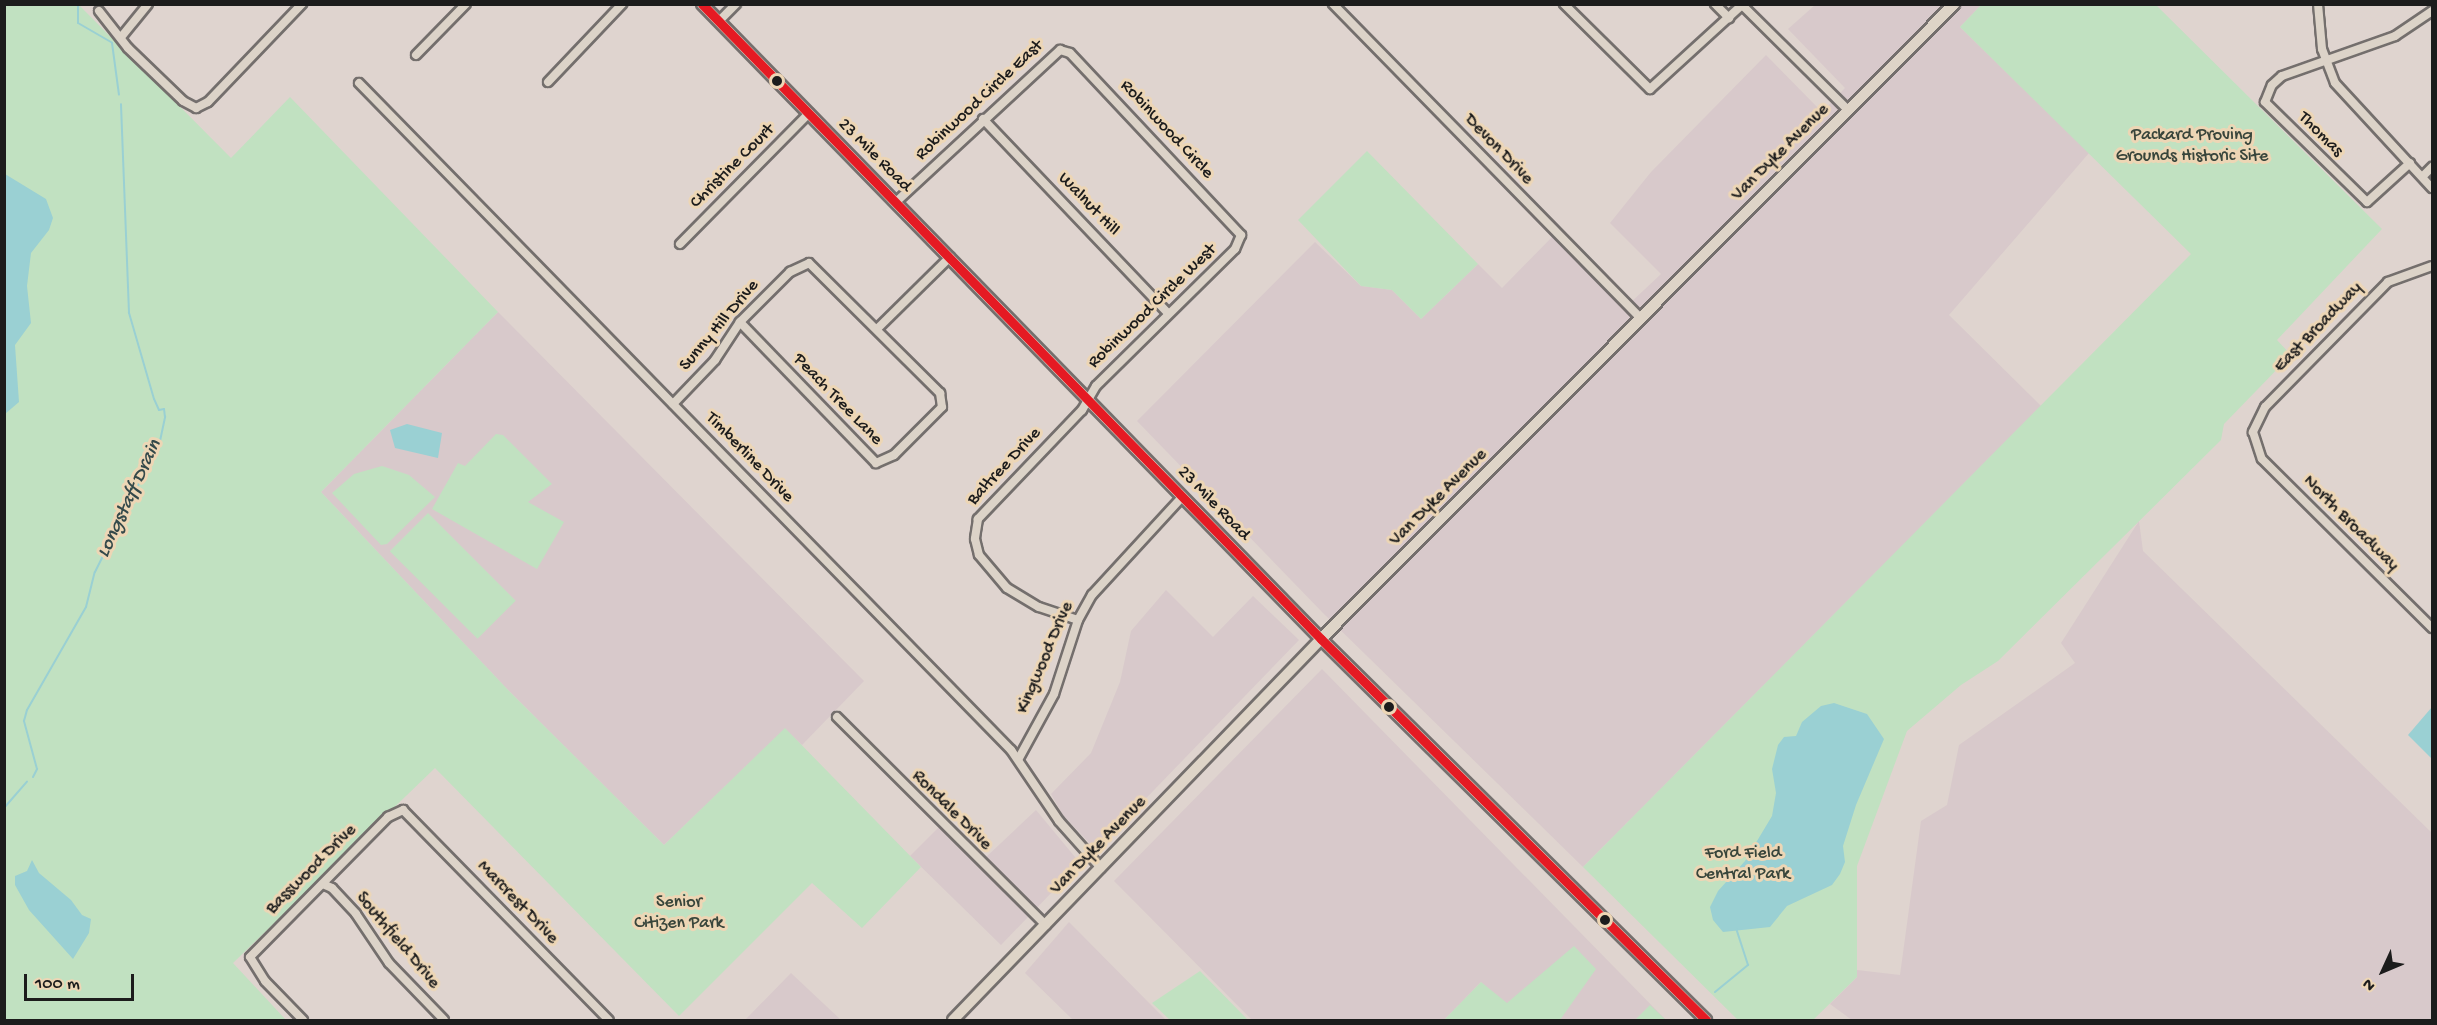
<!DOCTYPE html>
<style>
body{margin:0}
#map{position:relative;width:2437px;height:1025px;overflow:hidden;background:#dfd4cf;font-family:"Gochi Hand",sans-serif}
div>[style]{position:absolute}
.built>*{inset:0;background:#d8c9cb}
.green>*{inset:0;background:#c1e1c1;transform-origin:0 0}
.water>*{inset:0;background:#9ad0d3}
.stream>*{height:2px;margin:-1px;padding:0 1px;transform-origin:1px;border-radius:1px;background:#9ad0d3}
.roads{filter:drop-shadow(2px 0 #746f6d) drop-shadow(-2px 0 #746f6d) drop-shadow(0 2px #746f6d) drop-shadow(0 -2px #746f6d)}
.minor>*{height:8px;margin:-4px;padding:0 4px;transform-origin:4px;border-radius:4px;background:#dcd3c8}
.major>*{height:10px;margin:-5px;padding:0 5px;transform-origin:5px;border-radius:5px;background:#ded4c7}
.bus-1>*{height:9px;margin:-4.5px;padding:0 4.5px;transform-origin:4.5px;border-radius:4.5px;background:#e51a23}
.dots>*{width:16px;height:16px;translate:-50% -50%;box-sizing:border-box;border:3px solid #edd6b5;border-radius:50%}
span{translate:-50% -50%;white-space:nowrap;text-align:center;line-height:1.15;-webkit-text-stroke:6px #edd6b5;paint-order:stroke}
.street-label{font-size:18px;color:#1c1c1c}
.park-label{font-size:18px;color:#38453b}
.water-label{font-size:20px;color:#34494a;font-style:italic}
.frame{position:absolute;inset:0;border:6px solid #1c1c1c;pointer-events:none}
.north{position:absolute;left:2353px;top:941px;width:60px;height:60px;-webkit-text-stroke:4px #edd6b5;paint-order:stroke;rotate:226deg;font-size:16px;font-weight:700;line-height:24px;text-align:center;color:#1c1c1c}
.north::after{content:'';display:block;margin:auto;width:21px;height:27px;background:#1c1c1c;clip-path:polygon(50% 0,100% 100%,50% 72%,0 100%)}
.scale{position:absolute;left:24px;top:974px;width:110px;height:27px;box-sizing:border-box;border:3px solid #1c1c1c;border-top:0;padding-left:8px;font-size:18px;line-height:21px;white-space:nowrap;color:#1c1c1c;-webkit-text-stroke:4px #edd6b5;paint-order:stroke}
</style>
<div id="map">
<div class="built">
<div style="clip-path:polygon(1815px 5px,1981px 5px,1960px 27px,2089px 153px,1949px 315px,2041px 406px,1583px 867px,1323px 613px,1137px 421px,1315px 242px,1361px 286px,1392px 290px,1421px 319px,1478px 264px,1502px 288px,1556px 233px,1628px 305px,1661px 274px,1610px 223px,1651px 172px,1766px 55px,1822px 112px,1845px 88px,1788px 29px)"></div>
<div style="clip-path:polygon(498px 312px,864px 681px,802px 745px,785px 729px,664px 845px,511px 693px,321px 492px)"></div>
<div style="clip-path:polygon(2139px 521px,2143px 551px,2432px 833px,2432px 1020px,1852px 1020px,1830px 1004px,1857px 977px,1857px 970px,1900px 975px,1921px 821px,1947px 805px,1959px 745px,2075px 663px,2061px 643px)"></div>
<div style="clip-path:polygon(1166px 590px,1213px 637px,1253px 596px,1299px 640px,1096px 850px,1063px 815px,1051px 794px,1091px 753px,1120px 682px,1131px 631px)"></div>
<div style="clip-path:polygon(1322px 669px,1666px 1020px,1548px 1020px,1508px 1010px,1481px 982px,1444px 1020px,1252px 1020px,1114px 881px)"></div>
<div style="clip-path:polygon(1036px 810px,1080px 863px,1001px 945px,910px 856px,945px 821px,984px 859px)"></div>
<div style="clip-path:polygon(1069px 922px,1166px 1020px,1073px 1020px,1025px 973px)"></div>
<div style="clip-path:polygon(791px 973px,841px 1020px,745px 1020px)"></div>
</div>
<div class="green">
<div style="clip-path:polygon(5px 5px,79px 5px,231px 158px,290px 97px,498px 312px,321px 492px,511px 693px,664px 845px,785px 728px,921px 867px,862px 928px,812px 883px,679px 1016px,435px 768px,233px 963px,286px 1020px,5px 1020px)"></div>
<div style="clip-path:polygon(1981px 5px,2156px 5px,2382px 229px,2277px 340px,2291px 355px,2224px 424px,2221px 440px,1998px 661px,1961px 685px,1907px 731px,1857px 866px,1857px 977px,1813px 1020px,1738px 1020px,1583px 867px,2191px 254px,1960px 27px)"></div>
<div style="clip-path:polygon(1367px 151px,1478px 264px,1421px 319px,1392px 290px,1361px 286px,1298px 220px)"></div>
<div style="clip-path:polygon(496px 434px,503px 435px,552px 484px,528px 502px,564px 522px,537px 569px,432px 509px,458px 463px,465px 466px)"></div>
<div style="clip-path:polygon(382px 466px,409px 475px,435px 497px,387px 544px,381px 545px,332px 493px,354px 474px)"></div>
<div style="left:428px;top:513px;width:124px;height:54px;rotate:45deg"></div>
<div style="clip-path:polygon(1574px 946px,1596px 969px,1560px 1020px,1444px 1020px,1481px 982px,1507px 1003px)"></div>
<div style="clip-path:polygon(1200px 971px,1248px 1020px,1170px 1020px,1152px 1003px)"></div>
<div style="clip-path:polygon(1650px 1005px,1666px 1020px,1635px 1020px)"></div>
</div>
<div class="water">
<div style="clip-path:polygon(5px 174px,46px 199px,53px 218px,49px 230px,31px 253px,27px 286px,31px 323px,15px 345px,19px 402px,5px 414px)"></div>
<div style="clip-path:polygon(407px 424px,442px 433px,438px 458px,395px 448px,390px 430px)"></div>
<div style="clip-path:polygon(1834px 703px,1867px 714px,1884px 739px,1856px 805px,1843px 846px,1845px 862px,1840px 874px,1832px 885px,1787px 906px,1770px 927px,1723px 932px,1713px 920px,1710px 907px,1718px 891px,1745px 861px,1772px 816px,1776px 793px,1772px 769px,1778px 745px,1784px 737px,1796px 736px,1802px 722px,1821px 706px)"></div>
<div style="clip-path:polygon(2432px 707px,2432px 759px,2408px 735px)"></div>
<div style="clip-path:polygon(32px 860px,39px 873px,71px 900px,82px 915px,91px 919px,89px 933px,73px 959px,29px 910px,15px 885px,15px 876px,27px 871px)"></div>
</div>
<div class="stream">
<div style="left:78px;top:4px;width:19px;rotate:90deg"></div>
<div style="left:78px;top:23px;width:39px;rotate:30deg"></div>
<div style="left:112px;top:43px;width:52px;rotate:82.3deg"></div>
<div style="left:33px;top:777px;width:9px;rotate:-63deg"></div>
<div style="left:37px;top:769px;width:50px;rotate:-105.2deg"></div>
<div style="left:24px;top:721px;width:11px;rotate:-75deg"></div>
<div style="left:27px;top:710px;width:119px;rotate:-60.2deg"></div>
<div style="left:86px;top:607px;width:36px;rotate:-76deg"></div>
<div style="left:95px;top:572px;width:146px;rotate:-63.6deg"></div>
<div style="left:160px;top:441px;width:25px;rotate:-78deg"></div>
<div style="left:165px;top:417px;width:8px;rotate:-97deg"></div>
<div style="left:164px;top:409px;width:5px;rotate:169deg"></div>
<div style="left:159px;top:410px;width:12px;rotate:-114deg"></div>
<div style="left:154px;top:399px;width:90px;rotate:-106.2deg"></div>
<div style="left:129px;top:313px;width:209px;rotate:-92.2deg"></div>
<div style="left:4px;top:808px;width:35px;rotate:-49deg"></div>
<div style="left:1715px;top:992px;width:43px;rotate:-39.3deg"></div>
<div style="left:1748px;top:965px;width:38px;rotate:-108deg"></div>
</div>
<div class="roads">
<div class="minor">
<div style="left:1333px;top:4px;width:439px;rotate:45.6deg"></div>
<div style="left:1564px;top:4px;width:121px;rotate:44.7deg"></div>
<div style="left:1650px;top:89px;width:126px;rotate:-42.4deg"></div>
<div style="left:1715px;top:4px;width:20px;rotate:45deg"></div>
<div style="left:2318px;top:4px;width:45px;rotate:84.9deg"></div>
<div style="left:2322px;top:49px;width:36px;rotate:69deg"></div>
<div style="left:2335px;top:83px;width:143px;rotate:47.3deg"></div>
<div style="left:1742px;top:5px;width:149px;rotate:44.7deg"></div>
<div style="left:99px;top:11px;width:47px;rotate:51.9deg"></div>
<div style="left:128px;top:48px;width:76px;rotate:43.9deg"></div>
<div style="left:183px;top:101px;width:15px;rotate:28deg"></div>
<div style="left:196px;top:108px;width:13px;rotate:-27deg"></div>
<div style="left:208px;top:102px;width:136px;rotate:-46.2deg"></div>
<div style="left:719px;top:21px;width:24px;rotate:-45deg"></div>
<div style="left:122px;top:36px;width:41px;rotate:-50.9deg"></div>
<div style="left:416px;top:55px;width:71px;rotate:-45.6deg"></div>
<div style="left:548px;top:82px;width:108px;rotate:-46.5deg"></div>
<div style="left:359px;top:83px;width:933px;rotate:45.65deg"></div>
<div style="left:1011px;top:750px;width:86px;rotate:55.9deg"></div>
<div style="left:1059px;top:821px;width:63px;rotate:48.2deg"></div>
<div style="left:983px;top:119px;width:268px;rotate:46.4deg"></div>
<div style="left:2410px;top:163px;width:58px;rotate:137.8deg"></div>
<div style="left:2367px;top:202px;width:143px;rotate:-135.6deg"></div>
<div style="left:2265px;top:102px;width:18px;rotate:-68deg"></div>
<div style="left:2272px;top:85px;width:13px;rotate:-42deg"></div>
<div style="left:2282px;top:76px;width:120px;rotate:-19.5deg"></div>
<div style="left:2395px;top:36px;width:45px;rotate:-34deg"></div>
<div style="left:2423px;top:176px;width:13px;rotate:-45deg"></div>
<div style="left:896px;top:202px;width:224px;rotate:-42.8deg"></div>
<div style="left:1060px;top:50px;width:10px;rotate:17deg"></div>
<div style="left:1070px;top:53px;width:250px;rotate:46.8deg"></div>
<div style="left:1241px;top:235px;width:15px;rotate:113deg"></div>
<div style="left:1235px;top:249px;width:195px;rotate:135.4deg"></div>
<div style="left:1096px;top:386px;width:28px;rotate:120deg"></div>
<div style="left:1082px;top:410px;width:151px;rotate:133.7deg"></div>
<div style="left:978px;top:519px;width:20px;rotate:99deg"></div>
<div style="left:975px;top:539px;width:16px;rotate:76deg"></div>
<div style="left:979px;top:555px;width:43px;rotate:49.7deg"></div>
<div style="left:1007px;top:588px;width:37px;rotate:31deg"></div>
<div style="left:1039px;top:607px;width:41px;rotate:18.4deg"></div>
<div style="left:680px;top:244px;width:184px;rotate:-45.4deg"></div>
<div style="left:2432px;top:266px;width:47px;rotate:160deg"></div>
<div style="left:2388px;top:282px;width:175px;rotate:134.5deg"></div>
<div style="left:2265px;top:407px;width:28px;rotate:116deg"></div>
<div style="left:2253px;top:432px;width:28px;rotate:72deg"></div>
<div style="left:2262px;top:459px;width:240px;rotate:44.8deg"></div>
<div style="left:878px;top:328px;width:101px;rotate:-44.6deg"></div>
<div style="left:673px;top:404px;width:61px;rotate:-46.3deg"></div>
<div style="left:715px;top:360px;width:45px;rotate:-56.7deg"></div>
<div style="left:740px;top:322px;width:71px;rotate:-45deg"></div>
<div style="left:790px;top:272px;width:21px;rotate:-25deg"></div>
<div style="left:809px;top:263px;width:185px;rotate:44.8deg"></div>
<div style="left:940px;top:393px;width:14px;rotate:82deg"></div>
<div style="left:942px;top:407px;width:68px;rotate:135deg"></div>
<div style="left:894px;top:455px;width:20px;rotate:156deg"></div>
<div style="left:876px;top:463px;width:196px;rotate:-134deg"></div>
<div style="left:837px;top:717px;width:295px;rotate:44.9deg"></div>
<div style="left:1019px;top:758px;width:73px;rotate:-61.3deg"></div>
<div style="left:1054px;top:694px;width:78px;rotate:-72deg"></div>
<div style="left:1078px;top:620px;width:29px;rotate:-61deg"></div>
<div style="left:1092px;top:595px;width:134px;rotate:-47.4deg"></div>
<div style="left:323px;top:884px;width:10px;rotate:24deg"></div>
<div style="left:332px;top:888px;width:35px;rotate:47deg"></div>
<div style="left:356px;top:914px;width:59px;rotate:56deg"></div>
<div style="left:389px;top:963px;width:79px;rotate:46deg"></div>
<div style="left:303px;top:1020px;width:54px;rotate:-134.3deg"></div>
<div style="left:265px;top:981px;width:28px;rotate:-122deg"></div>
<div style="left:250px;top:957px;width:197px;rotate:-45.4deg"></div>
<div style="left:388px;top:817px;width:17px;rotate:-25deg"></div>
<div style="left:403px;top:810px;width:294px;rotate:45.6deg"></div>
</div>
<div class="major">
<div style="left:702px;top:4px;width:887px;rotate:45.73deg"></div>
<div style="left:1321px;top:639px;width:542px;rotate:44.7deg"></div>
<div style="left:953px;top:1020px;width:530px;rotate:-45.99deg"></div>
<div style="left:1321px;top:639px;width:897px;rotate:-45.09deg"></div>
</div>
</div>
<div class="bus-1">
<div style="left:702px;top:4px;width:887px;rotate:45.73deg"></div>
<div style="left:1321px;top:639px;width:542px;rotate:44.7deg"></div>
</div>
<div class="dots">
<div style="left:777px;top:81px;background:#1c1c1c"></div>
<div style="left:1389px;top:707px;background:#1c1c1c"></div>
<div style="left:1605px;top:920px;background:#1c1c1c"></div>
</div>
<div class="street-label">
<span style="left:980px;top:101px;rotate:-43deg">Robinwood Circle East</span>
<span style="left:1166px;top:130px;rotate:47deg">Robinwood Circle</span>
<span style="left:2320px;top:135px;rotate:45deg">Thomas</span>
<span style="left:1498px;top:150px;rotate:46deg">Devon Drive</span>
<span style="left:1781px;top:153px;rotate:-45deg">Van Dyke Avenue</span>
<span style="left:874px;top:156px;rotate:45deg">23 Mile Road</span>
<span style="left:733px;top:167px;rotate:-45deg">Christine Court</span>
<span style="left:1088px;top:205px;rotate:46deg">Walnut Hill</span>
<span style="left:1153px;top:307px;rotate:-44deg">Robinwood Circle West</span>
<span style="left:720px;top:326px;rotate:-50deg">Sunny Hill Drive</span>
<span style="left:2319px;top:328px;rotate:-46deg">East Broadway</span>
<span style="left:837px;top:400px;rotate:46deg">Peach Tree Lane</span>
<span style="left:749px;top:458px;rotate:46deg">Timberline Drive</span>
<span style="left:1005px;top:467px;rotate:-47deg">Baltree Drive</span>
<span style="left:1439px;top:498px;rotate:-45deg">Van Dyke Avenue</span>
<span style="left:1213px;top:504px;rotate:46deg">23 Mile Road</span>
<span style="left:2350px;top:524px;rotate:45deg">North Broadway</span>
<span style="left:1046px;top:658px;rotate:-67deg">Kingwood Drive</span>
<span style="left:951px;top:811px;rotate:45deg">Rondale Drive</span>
<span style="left:1099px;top:846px;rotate:-46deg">Van Dyke Avenue</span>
<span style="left:312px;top:870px;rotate:-45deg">Basswood Drive</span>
<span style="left:517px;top:903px;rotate:46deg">Marcrest Drive</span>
<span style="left:397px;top:941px;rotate:50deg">Southfield Drive</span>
</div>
<div class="park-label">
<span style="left:2192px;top:147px">Packard Proving<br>Grounds Historic Site</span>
<span style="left:1743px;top:865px">Ford Field<br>Central Park</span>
<span style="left:679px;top:914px">Senior<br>Citizen Park</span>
</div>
<div class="water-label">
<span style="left:130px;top:499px;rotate:-65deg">Longstaff Drain</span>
</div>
<div class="frame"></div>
<div class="north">N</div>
<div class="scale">100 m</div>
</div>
